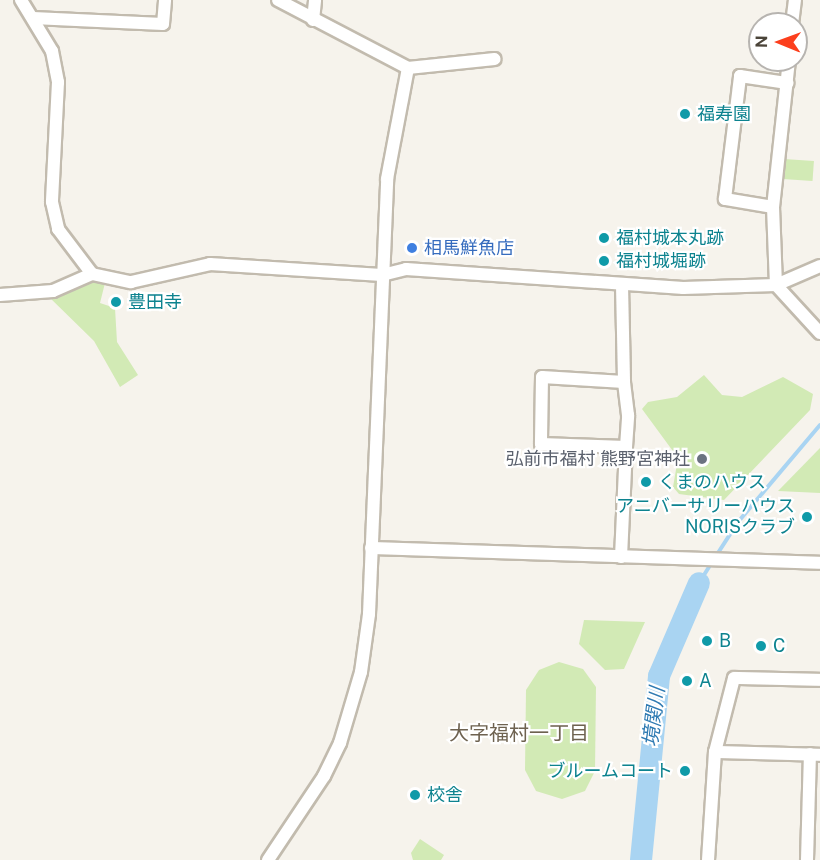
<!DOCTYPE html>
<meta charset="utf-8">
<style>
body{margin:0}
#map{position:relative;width:820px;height:860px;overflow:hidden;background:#f6f3ec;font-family:"Public Sans","Noto Sans JP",sans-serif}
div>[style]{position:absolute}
.green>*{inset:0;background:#d2eab5;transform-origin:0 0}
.stream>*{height:4px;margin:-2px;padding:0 2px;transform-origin:2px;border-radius:2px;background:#a9d4f2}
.river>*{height:22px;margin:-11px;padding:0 11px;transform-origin:11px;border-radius:11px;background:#a9d4f2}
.roads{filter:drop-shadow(2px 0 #c2bbae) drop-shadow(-2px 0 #c2bbae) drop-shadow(0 2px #c2bbae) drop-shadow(0 -2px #c2bbae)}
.minor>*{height:12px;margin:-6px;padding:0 6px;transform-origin:6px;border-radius:6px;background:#fff}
.dots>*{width:16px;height:16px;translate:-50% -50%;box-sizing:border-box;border:3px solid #fff;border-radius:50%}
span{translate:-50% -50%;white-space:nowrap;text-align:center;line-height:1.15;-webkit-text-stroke:4.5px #fff;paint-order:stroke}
.culture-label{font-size:18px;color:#0d838f}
.left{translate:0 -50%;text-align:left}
.right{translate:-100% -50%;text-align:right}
.shop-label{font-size:18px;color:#366cbe}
.worship-label{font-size:18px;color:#5b616d}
.water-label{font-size:20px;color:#2e7ab2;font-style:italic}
.neighbourhood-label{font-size:20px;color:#6e6250}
.north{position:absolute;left:748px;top:12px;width:60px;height:60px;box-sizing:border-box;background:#fff;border:2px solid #b7b4b0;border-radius:50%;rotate:271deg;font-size:16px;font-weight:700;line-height:24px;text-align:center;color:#4b4439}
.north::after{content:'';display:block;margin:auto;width:21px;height:27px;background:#fc3f1d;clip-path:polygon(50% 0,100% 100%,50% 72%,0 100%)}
</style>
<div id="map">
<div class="green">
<div style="left:784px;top:159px;width:30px;height:20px;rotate:4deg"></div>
<div style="clip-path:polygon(93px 278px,105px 283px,100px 303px,115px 308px,117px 342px,138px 375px,120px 387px,94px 341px,47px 295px)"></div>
<div style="clip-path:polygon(704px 375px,722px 395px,742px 397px,783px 377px,813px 394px,810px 410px,724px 500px,679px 494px,673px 487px,678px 458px,642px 409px,648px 402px,677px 397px)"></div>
<div style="clip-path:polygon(820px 448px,820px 493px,778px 491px)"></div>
<div style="clip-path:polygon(584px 620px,645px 622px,624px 669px,605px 670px,579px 644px)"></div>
<div style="clip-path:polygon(559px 662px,583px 669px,596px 687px,595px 771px,585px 791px,562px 799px,536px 791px,525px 770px,526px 690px,539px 670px)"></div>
<div style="clip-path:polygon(420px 839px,444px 855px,441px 860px,413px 860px,411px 853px)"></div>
</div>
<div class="stream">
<div style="left:716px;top:556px;width:40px;rotate:-57.1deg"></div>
<div style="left:738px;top:522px;width:127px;rotate:-49.8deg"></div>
<div style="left:699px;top:583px;width:25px;rotate:-58deg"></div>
</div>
<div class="river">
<div style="left:641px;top:860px;width:185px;rotate:-84.4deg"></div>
<div style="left:659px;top:676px;width:101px;rotate:-66.7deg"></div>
</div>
<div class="roads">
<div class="minor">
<div style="left:21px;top:0;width:60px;rotate:58.7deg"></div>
<div style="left:52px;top:51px;width:32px;rotate:79deg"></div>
<div style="left:58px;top:82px;width:120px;rotate:92.9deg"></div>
<div style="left:52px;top:202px;width:28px;rotate:77deg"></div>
<div style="left:58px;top:229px;width:56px;rotate:52.9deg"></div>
<div style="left:278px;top:0;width:147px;rotate:27.6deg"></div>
<div style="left:408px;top:68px;width:87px;rotate:-5.9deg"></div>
<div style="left:33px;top:18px;width:130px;rotate:2.6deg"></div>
<div style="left:163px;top:24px;width:24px;rotate:-85deg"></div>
<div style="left:313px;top:20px;width:20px;rotate:-84deg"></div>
<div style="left:792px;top:24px;width:24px;rotate:-83deg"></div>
<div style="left:789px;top:60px;width:148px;rotate:96.2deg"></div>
<div style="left:773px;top:207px;width:78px;rotate:87.8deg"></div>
<div style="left:776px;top:285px;width:65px;rotate:47.5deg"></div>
<div style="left:773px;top:207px;width:49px;rotate:-170.5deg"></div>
<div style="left:725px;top:199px;width:124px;rotate:-83deg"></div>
<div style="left:740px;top:76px;width:48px;rotate:8.5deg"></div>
<div style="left:622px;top:285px;width:97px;rotate:88.8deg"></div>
<div style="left:0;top:295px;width:53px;rotate:-4.3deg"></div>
<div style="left:53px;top:291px;width:43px;rotate:-23.6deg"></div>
<div style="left:92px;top:274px;width:40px;rotate:12deg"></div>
<div style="left:131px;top:282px;width:81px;rotate:-12.8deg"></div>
<div style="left:210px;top:264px;width:172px;rotate:3.7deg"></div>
<div style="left:382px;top:275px;width:25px;rotate:-14deg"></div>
<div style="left:406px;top:269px;width:278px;rotate:3.9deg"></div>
<div style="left:683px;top:288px;width:93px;rotate:-1.8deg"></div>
<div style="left:776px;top:285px;width:48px;rotate:-23.4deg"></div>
<div style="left:371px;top:548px;width:449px;rotate:1.9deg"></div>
<div style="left:621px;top:557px;width:110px;rotate:-87.4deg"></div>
<div style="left:626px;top:447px;width:32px;rotate:-86deg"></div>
<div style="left:628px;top:415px;width:33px;rotate:-97deg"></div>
<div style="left:624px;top:382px;width:82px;rotate:-176.5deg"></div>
<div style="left:542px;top:377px;width:67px;rotate:90.9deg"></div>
<div style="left:541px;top:444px;width:85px;rotate:2deg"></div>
<div style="left:715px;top:752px;width:105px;rotate:1.6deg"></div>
<div style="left:268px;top:860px;width:101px;rotate:-56.3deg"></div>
<div style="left:324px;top:776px;width:37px;rotate:-64deg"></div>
<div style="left:340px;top:743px;width:74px;rotate:-73.5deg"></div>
<div style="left:361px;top:672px;width:59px;rotate:-82.1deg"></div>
<div style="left:369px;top:614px;width:435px;rotate:-87.6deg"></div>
<div style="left:387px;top:179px;width:113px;rotate:-79.3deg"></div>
<div style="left:708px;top:860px;width:108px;rotate:-86.3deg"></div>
<div style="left:715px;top:752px;width:76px;rotate:-75.6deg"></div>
<div style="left:734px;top:678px;width:86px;rotate:1.3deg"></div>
<div style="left:807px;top:860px;width:106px;rotate:-88.4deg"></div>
</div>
</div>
<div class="dots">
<div style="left:685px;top:114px;background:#0f9aa8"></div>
<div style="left:604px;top:238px;background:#0f9aa8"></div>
<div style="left:412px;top:248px;background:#3f7fe0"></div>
<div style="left:604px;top:261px;background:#0f9aa8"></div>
<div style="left:116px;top:302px;background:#0f9aa8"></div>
<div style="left:702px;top:459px;background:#6b7280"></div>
<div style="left:646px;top:482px;background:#0f9aa8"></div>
<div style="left:807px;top:517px;background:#0f9aa8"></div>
<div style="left:707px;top:641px;background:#0f9aa8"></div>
<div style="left:761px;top:646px;background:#0f9aa8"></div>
<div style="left:687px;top:681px;background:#0f9aa8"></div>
<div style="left:685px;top:771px;background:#0f9aa8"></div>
<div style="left:415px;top:795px;background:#0f9aa8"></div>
</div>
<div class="culture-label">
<span class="left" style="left:697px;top:114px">福寿園</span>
<span class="left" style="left:616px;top:238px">福村城本丸跡</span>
<span class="left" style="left:616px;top:261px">福村城堀跡</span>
<span class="left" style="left:128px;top:302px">豊田寺</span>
<span class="left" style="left:658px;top:482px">くまのハウス</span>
<span class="right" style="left:795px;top:517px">アニバーサリーハウス<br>NORISクラブ</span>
<span class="left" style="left:719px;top:641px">B</span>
<span class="left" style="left:773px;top:646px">C</span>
<span class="left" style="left:699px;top:681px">A</span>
<span class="right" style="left:673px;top:771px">ブルームコート</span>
<span class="left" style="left:427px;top:795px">校舎</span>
</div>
<div class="shop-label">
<span class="left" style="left:424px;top:248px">相馬鮮魚店</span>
</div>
<div class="worship-label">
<span class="right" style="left:690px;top:459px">弘前市福村 熊野宮神社</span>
</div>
<div class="water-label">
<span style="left:654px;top:717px;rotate:-83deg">境関川</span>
</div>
<div class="neighbourhood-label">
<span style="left:519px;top:733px">大字福村一丁目</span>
</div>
<div class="north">N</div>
</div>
